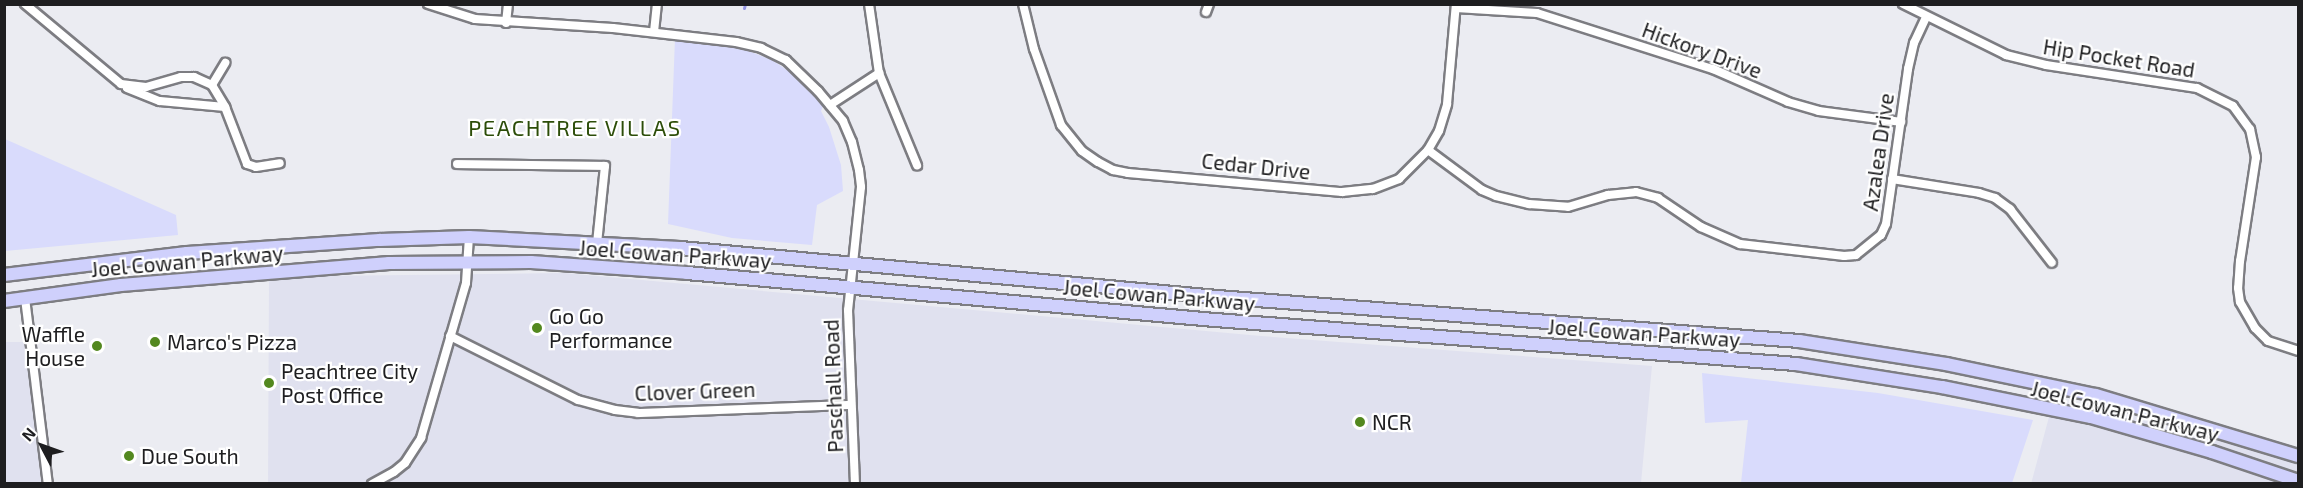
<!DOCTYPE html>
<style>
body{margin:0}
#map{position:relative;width:2303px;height:488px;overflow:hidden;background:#ebecf2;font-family:"Exo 2",sans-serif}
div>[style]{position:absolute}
.built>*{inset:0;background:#e0e1ef}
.green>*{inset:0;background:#d9dbfc}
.stream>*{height:3px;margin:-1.5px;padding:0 1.5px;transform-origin:1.5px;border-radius:1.5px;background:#9596e3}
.roads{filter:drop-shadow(2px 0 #7d7d82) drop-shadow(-2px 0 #7d7d82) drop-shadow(0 2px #7d7d82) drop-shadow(0 -2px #7d7d82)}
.minor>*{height:8px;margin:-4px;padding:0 4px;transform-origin:4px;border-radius:4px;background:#fff}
.primary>*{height:12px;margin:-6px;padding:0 6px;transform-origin:6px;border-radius:6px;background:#cfd0fc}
.dots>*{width:16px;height:16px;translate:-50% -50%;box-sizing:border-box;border:3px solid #fff;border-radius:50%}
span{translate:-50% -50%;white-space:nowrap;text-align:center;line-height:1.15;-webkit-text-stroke:4.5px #fff;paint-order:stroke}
.street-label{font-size:21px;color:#1e1e20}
.poi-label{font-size:21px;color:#1e1e20}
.left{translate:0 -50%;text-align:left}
.right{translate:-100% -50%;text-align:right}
.neighbourhood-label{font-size:22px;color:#2c4d09;letter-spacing:1.5px}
.frame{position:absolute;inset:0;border:6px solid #1e1e20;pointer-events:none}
.north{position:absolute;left:12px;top:416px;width:60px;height:60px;-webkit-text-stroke:4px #fff;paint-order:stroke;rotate:311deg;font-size:16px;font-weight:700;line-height:24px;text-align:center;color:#1e1e20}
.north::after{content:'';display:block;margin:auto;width:21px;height:27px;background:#1e1e20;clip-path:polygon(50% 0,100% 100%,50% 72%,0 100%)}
</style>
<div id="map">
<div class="built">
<div style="clip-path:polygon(564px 273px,1261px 336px,1652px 366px,1641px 483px,268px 484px,269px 280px,324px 276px)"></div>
<div style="clip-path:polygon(4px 342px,29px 342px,41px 483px,5px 483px)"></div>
<div style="clip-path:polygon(2053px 402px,2201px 420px,2298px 455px,2298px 483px,2031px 484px)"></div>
</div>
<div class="green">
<div style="clip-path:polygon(675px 38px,741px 48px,772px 60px,799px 78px,823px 106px,821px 111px,829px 127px,841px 165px,843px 191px,817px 205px,812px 245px,732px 238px,668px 224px)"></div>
<div style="clip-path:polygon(5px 139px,176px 215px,178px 235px,5px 251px)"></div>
<div style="clip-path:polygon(1702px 373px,1878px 393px,2033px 420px,2012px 483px,1741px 483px,1748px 420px,1705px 423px)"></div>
</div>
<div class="stream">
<div style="left:744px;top:8px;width:4px;rotate:-76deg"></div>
</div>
<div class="roads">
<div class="minor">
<div style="left:25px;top:4px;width:125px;rotate:39.8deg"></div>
<div style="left:121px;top:84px;width:25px;rotate:7deg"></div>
<div style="left:146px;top:87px;width:36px;rotate:-16deg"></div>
<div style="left:181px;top:77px;width:13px"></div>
<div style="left:194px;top:77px;width:20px;rotate:24deg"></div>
<div style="left:212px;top:85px;width:26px;rotate:59deg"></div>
<div style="left:225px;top:107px;width:61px;rotate:68.9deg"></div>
<div style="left:247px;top:164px;width:9px;rotate:18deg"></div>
<div style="left:256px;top:167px;width:24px;rotate:-9deg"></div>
<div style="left:428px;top:4px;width:49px;rotate:17.7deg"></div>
<div style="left:475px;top:19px;width:138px;rotate:3.7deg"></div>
<div style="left:613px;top:28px;width:124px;rotate:6.5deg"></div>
<div style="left:736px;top:42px;width:26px;rotate:13deg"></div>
<div style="left:761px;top:48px;width:28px;rotate:26deg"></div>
<div style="left:786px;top:60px;width:45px;rotate:44.1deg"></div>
<div style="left:818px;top:91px;width:39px;rotate:50deg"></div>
<div style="left:843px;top:121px;width:23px;rotate:67deg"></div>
<div style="left:852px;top:142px;width:29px;rotate:76deg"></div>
<div style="left:859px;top:170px;width:17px;rotate:83deg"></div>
<div style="left:861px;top:187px;width:124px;rotate:96deg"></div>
<div style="left:848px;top:310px;width:174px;rotate:87.7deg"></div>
<div style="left:869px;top:4px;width:70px;rotate:81.8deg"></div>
<div style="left:879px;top:73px;width:100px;rotate:67.6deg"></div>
<div style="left:1023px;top:4px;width:46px;rotate:76.3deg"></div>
<div style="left:1034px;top:49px;width:81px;rotate:70.4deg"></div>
<div style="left:1061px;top:125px;width:33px;rotate:51deg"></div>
<div style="left:1082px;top:151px;width:19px;rotate:35deg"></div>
<div style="left:1098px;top:162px;width:17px;rotate:28deg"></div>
<div style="left:1113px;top:170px;width:15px;rotate:11deg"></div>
<div style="left:1128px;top:173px;width:215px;rotate:5.1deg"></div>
<div style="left:1342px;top:192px;width:31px;rotate:-6deg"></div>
<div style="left:1373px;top:189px;width:28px;rotate:-21deg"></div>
<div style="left:1399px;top:179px;width:41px;rotate:-45deg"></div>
<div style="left:1428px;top:150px;width:22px;rotate:-60deg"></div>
<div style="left:1439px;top:131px;width:28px;rotate:-73deg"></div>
<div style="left:1447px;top:104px;width:100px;rotate:-84.9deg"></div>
<div style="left:1903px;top:4px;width:115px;rotate:26.3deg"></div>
<div style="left:2006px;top:55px;width:41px;rotate:14deg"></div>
<div style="left:2046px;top:65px;width:153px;rotate:8.7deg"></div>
<div style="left:2197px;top:88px;width:40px;rotate:26.6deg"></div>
<div style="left:2233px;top:106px;width:29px;rotate:54deg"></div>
<div style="left:2250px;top:129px;width:29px;rotate:78deg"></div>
<div style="left:2256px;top:157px;width:105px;rotate:98.7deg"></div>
<div style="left:2240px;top:261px;width:27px;rotate:94deg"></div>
<div style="left:2238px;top:288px;width:14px;rotate:82deg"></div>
<div style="left:2240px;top:302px;width:30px;rotate:60deg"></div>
<div style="left:2255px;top:328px;width:18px;rotate:45deg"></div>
<div style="left:2268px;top:341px;width:32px;rotate:18deg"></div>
<div style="left:1456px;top:8px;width:81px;rotate:3.5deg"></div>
<div style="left:1537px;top:13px;width:185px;rotate:17.7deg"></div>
<div style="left:1713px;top:69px;width:82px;rotate:23.7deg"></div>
<div style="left:1788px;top:102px;width:32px;rotate:16deg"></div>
<div style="left:1819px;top:111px;width:83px;rotate:7.6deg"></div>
<div style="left:1206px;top:12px;width:9px;rotate:-69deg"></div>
<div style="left:506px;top:23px;width:19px;rotate:-84deg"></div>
<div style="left:654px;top:32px;width:28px;rotate:-84deg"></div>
<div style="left:212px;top:85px;width:26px;rotate:-59deg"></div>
<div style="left:127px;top:88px;width:35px;rotate:22deg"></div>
<div style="left:160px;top:101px;width:65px;rotate:5.3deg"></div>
<div style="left:830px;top:105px;width:59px;rotate:-33.1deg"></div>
<div style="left:1428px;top:150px;width:67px;rotate:36.5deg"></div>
<div style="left:1482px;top:190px;width:15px;rotate:23deg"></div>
<div style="left:1496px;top:196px;width:34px;rotate:14deg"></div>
<div style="left:1529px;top:204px;width:39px;rotate:4deg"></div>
<div style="left:1568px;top:207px;width:42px;rotate:-16.7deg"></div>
<div style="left:1608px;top:195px;width:28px;rotate:-6deg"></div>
<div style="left:1636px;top:192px;width:23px;rotate:15deg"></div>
<div style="left:1658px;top:198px;width:52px;rotate:34deg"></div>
<div style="left:1701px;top:227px;width:43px;rotate:23.6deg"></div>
<div style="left:1740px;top:244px;width:105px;rotate:6.6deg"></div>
<div style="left:1844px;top:256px;width:12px;rotate:-5deg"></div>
<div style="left:1856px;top:255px;width:32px;rotate:-39deg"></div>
<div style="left:1881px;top:235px;width:12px;rotate:-66deg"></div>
<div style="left:1886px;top:224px;width:157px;rotate:-81.9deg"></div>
<div style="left:1908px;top:69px;width:27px;rotate:-77deg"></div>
<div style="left:1914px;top:43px;width:29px;rotate:-65deg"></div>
<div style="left:457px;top:164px;width:148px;rotate:0.8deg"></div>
<div style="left:605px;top:166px;width:77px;rotate:95.9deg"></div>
<div style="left:1892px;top:179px;width:88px;rotate:9.1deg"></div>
<div style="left:1979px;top:193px;width:17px;rotate:17deg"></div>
<div style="left:1995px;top:198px;width:19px;rotate:36deg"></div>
<div style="left:2010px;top:209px;width:68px;rotate:52.1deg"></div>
<div style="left:25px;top:298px;width:187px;rotate:83deg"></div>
<div style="left:450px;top:336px;width:143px;rotate:26.6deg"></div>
<div style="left:578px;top:400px;width:38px;rotate:15deg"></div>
<div style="left:615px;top:410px;width:23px;rotate:7deg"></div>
<div style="left:638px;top:413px;width:212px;rotate:-2.2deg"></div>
<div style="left:372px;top:484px;width:25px;rotate:-29deg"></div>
<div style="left:394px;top:472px;width:14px;rotate:-39deg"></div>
<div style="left:405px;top:463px;width:30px;rotate:-57deg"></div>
<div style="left:421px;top:438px;width:161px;rotate:-73.8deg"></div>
<div style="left:466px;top:283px;width:46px;rotate:-86.3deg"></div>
</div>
<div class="primary">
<div style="left:4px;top:275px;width:184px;rotate:-6.9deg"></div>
<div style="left:187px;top:253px;width:193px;rotate:-3.9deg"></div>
<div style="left:380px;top:240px;width:89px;rotate:-1.9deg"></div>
<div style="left:469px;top:237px;width:211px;rotate:3deg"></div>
<div style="left:680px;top:248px;width:539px;rotate:5.21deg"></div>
<div style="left:1217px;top:297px;width:584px;rotate:4.32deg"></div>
<div style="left:1799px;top:341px;width:149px;rotate:8.9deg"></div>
<div style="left:1946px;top:364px;width:153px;rotate:11.7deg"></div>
<div style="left:2096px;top:395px;width:211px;rotate:16.8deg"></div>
<div style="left:4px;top:301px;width:118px;rotate:-7.8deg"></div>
<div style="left:121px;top:285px;width:269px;rotate:-4.7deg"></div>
<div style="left:389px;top:263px;width:142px;rotate:-0.4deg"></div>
<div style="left:531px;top:262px;width:156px;rotate:4deg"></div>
<div style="left:687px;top:273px;width:530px;rotate:5.09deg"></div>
<div style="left:1215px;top:320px;width:583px;rotate:4.33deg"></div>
<div style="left:1796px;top:364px;width:148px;rotate:9deg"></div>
<div style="left:1942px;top:387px;width:152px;rotate:11.4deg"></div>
<div style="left:2091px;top:417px;width:126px;rotate:16.1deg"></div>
<div style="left:2212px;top:452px;width:91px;rotate:18.6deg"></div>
</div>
</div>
<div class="dots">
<div style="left:537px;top:328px;background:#53881f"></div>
<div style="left:155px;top:342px;background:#53881f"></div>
<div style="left:97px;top:346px;background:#53881f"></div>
<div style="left:269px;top:383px;background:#53881f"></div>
<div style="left:1360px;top:422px;background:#53881f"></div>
<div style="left:129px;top:456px;background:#53881f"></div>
</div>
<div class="street-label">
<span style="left:1702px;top:50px;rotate:20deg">Hickory Drive</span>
<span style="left:2119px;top:58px;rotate:9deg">Hip Pocket Road</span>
<span style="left:1878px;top:152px;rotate:-82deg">Azalea Drive</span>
<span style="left:1256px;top:166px;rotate:6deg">Cedar Drive</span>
<span style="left:675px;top:254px;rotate:4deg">Joel Cowan Parkway</span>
<span style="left:187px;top:261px;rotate:-5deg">Joel Cowan Parkway</span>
<span style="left:1159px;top:295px;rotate:5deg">Joel Cowan Parkway</span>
<span style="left:1644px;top:333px;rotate:4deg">Joel Cowan Parkway</span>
<span style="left:833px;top:386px;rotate:-92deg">Paschall Road</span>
<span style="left:695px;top:391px;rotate:-2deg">Clover Green</span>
<span style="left:2125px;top:411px;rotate:14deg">Joel Cowan Parkway</span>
</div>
<div class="poi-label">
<span class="left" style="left:549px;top:328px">Go Go<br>Performance</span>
<span class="right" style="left:85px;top:346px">Waffle<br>House</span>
<span class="left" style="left:167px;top:342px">Marco's Pizza</span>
<span class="left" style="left:281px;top:383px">Peachtree City<br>Post Office</span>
<span class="left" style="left:1372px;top:422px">NCR</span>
<span class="left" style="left:141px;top:456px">Due South</span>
</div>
<div class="neighbourhood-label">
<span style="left:575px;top:128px">PEACHTREE VILLAS</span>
</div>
<div class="frame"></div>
<div class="north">N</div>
</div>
